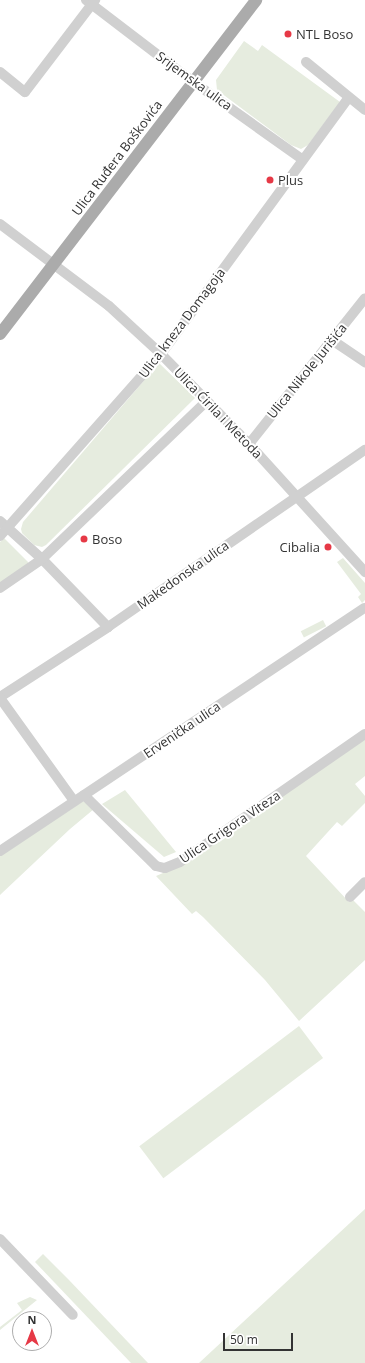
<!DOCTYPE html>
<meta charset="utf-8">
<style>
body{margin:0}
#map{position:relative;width:365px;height:1363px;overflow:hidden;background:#fff;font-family:"Open Sans",sans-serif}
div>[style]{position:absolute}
.green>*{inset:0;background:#e6ecdf;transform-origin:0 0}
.minor>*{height:10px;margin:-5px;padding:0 5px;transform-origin:5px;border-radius:5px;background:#d0d0d0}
.major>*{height:12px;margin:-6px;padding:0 6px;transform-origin:6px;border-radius:6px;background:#ababab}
.dots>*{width:11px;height:11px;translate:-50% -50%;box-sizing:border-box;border:2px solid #fff;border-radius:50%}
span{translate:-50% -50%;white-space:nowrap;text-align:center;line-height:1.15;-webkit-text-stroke:4px #fff;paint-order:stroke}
.poi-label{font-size:13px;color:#333}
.left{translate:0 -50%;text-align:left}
.right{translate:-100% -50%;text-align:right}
.street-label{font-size:13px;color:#333}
.north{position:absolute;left:12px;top:1311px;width:40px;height:40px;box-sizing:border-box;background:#fff;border:1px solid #adadad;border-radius:50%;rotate:0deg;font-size:11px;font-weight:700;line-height:16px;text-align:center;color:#333}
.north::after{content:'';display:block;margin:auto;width:14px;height:18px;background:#e63946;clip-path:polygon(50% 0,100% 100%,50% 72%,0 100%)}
.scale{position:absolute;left:223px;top:1333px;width:70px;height:18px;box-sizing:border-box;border:2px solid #333;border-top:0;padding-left:5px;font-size:12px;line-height:14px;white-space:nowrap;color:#333;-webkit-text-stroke:3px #fff;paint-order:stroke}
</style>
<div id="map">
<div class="green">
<div style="clip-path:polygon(244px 41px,258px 51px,262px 45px,340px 102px,308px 145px,301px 149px,291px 145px,217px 90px,216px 80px)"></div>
<div style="clip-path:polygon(159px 363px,195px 398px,46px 545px,42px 547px,34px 545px,22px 533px,21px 529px,23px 522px)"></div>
<div style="clip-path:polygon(4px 538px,28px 562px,28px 565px,0 584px,0 542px)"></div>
<div style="clip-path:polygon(343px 558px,365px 583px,365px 600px,362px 603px,358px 597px,361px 594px,337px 562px)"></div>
<div style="left:323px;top:620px;width:7px;height:25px;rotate:63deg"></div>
<div style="clip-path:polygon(365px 739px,365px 776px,355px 784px,365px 796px,365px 803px,342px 826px,337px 822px,306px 856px,349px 902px,352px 899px,365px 912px,365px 960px,299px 1021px,265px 980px,203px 917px,196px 911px,192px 914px,156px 876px,184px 864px)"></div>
<div style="clip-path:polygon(125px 790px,176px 852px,164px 857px,102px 804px)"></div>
<div style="clip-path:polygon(83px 801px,94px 809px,70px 829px,0 895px,0 856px)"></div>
<div style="left:299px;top:1026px;width:40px;height:200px;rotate:53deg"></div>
<div style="clip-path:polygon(365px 1209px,365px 1363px,199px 1363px)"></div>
<div style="clip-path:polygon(43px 1254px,69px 1280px,148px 1363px,131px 1363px,35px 1262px)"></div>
<div style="clip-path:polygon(30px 1297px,37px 1300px,0 1330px,0 1327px,22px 1310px,17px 1303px)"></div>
</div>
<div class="minor">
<div style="left:86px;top:0;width:133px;rotate:37.4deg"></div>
<div style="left:192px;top:81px;width:136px;rotate:35.4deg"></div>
<div style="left:306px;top:62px;width:76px;rotate:39.1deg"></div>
<div style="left:0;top:72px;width:32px;rotate:39deg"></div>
<div style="left:25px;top:92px;width:116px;rotate:-52.7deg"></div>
<div style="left:0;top:224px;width:136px;rotate:37deg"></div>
<div style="left:109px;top:306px;width:71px;rotate:42.7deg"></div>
<div style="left:161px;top:354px;width:126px;rotate:45.6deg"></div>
<div style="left:249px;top:444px;width:173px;rotate:47.8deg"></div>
<div style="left:332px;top:340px;width:40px;rotate:34deg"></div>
<div style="left:249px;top:444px;width:186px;rotate:-51.5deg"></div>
<div style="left:0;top:521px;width:57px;rotate:42.1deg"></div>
<div style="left:42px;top:559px;width:95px;rotate:45.9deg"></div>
<div style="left:0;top:536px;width:243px;rotate:-48.5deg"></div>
<div style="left:161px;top:354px;width:318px;rotate:-53.8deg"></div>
<div style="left:0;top:588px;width:51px;rotate:-34.6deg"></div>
<div style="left:42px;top:559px;width:227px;rotate:-43.8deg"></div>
<div style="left:0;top:697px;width:129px;rotate:-32.9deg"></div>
<div style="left:108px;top:627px;width:312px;rotate:-34.6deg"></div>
<div style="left:0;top:698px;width:127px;rotate:54.3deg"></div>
<div style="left:84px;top:795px;width:101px;rotate:44.6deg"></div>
<div style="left:156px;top:866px;width:9px;rotate:13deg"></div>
<div style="left:165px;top:868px;width:16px;rotate:-22deg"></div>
<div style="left:180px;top:862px;width:225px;rotate:-34.7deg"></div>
<div style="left:0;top:851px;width:438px;rotate:-33.7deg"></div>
<div style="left:350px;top:897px;width:21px;rotate:-45deg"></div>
<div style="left:0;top:1239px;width:105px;rotate:46.2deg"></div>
</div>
<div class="major">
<div style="left:0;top:334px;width:421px;rotate:-52.5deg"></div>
</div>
<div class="dots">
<div style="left:288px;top:34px;background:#e63946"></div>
<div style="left:270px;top:180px;background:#e63946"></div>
<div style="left:84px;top:539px;background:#e63946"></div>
<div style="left:328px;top:547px;background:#e63946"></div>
</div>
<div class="poi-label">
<span class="left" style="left:296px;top:34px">NTL Boso</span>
<span class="left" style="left:278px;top:180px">Plus</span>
<span class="left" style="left:92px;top:539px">Boso</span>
<span class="right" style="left:320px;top:547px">Cibalia</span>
</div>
<div class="street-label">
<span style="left:194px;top:81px;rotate:36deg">Srijemska ulica</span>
<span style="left:117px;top:158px;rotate:-53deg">Ulica Ruđera Boškovića</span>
<span style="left:182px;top:323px;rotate:-53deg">Ulica kneza Domagoja</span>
<span style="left:307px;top:371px;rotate:-51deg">Ulica Nikole Jurišića</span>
<span style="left:218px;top:413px;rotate:46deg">Ulica Ćirila i Metoda</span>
<span style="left:183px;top:575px;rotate:-35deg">Makedonska ulica</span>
<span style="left:182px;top:730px;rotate:-34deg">Ervenička ulica</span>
<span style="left:230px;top:827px;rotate:-34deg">Ulica Grigora Viteza</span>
</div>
<div class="north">N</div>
<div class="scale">50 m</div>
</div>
